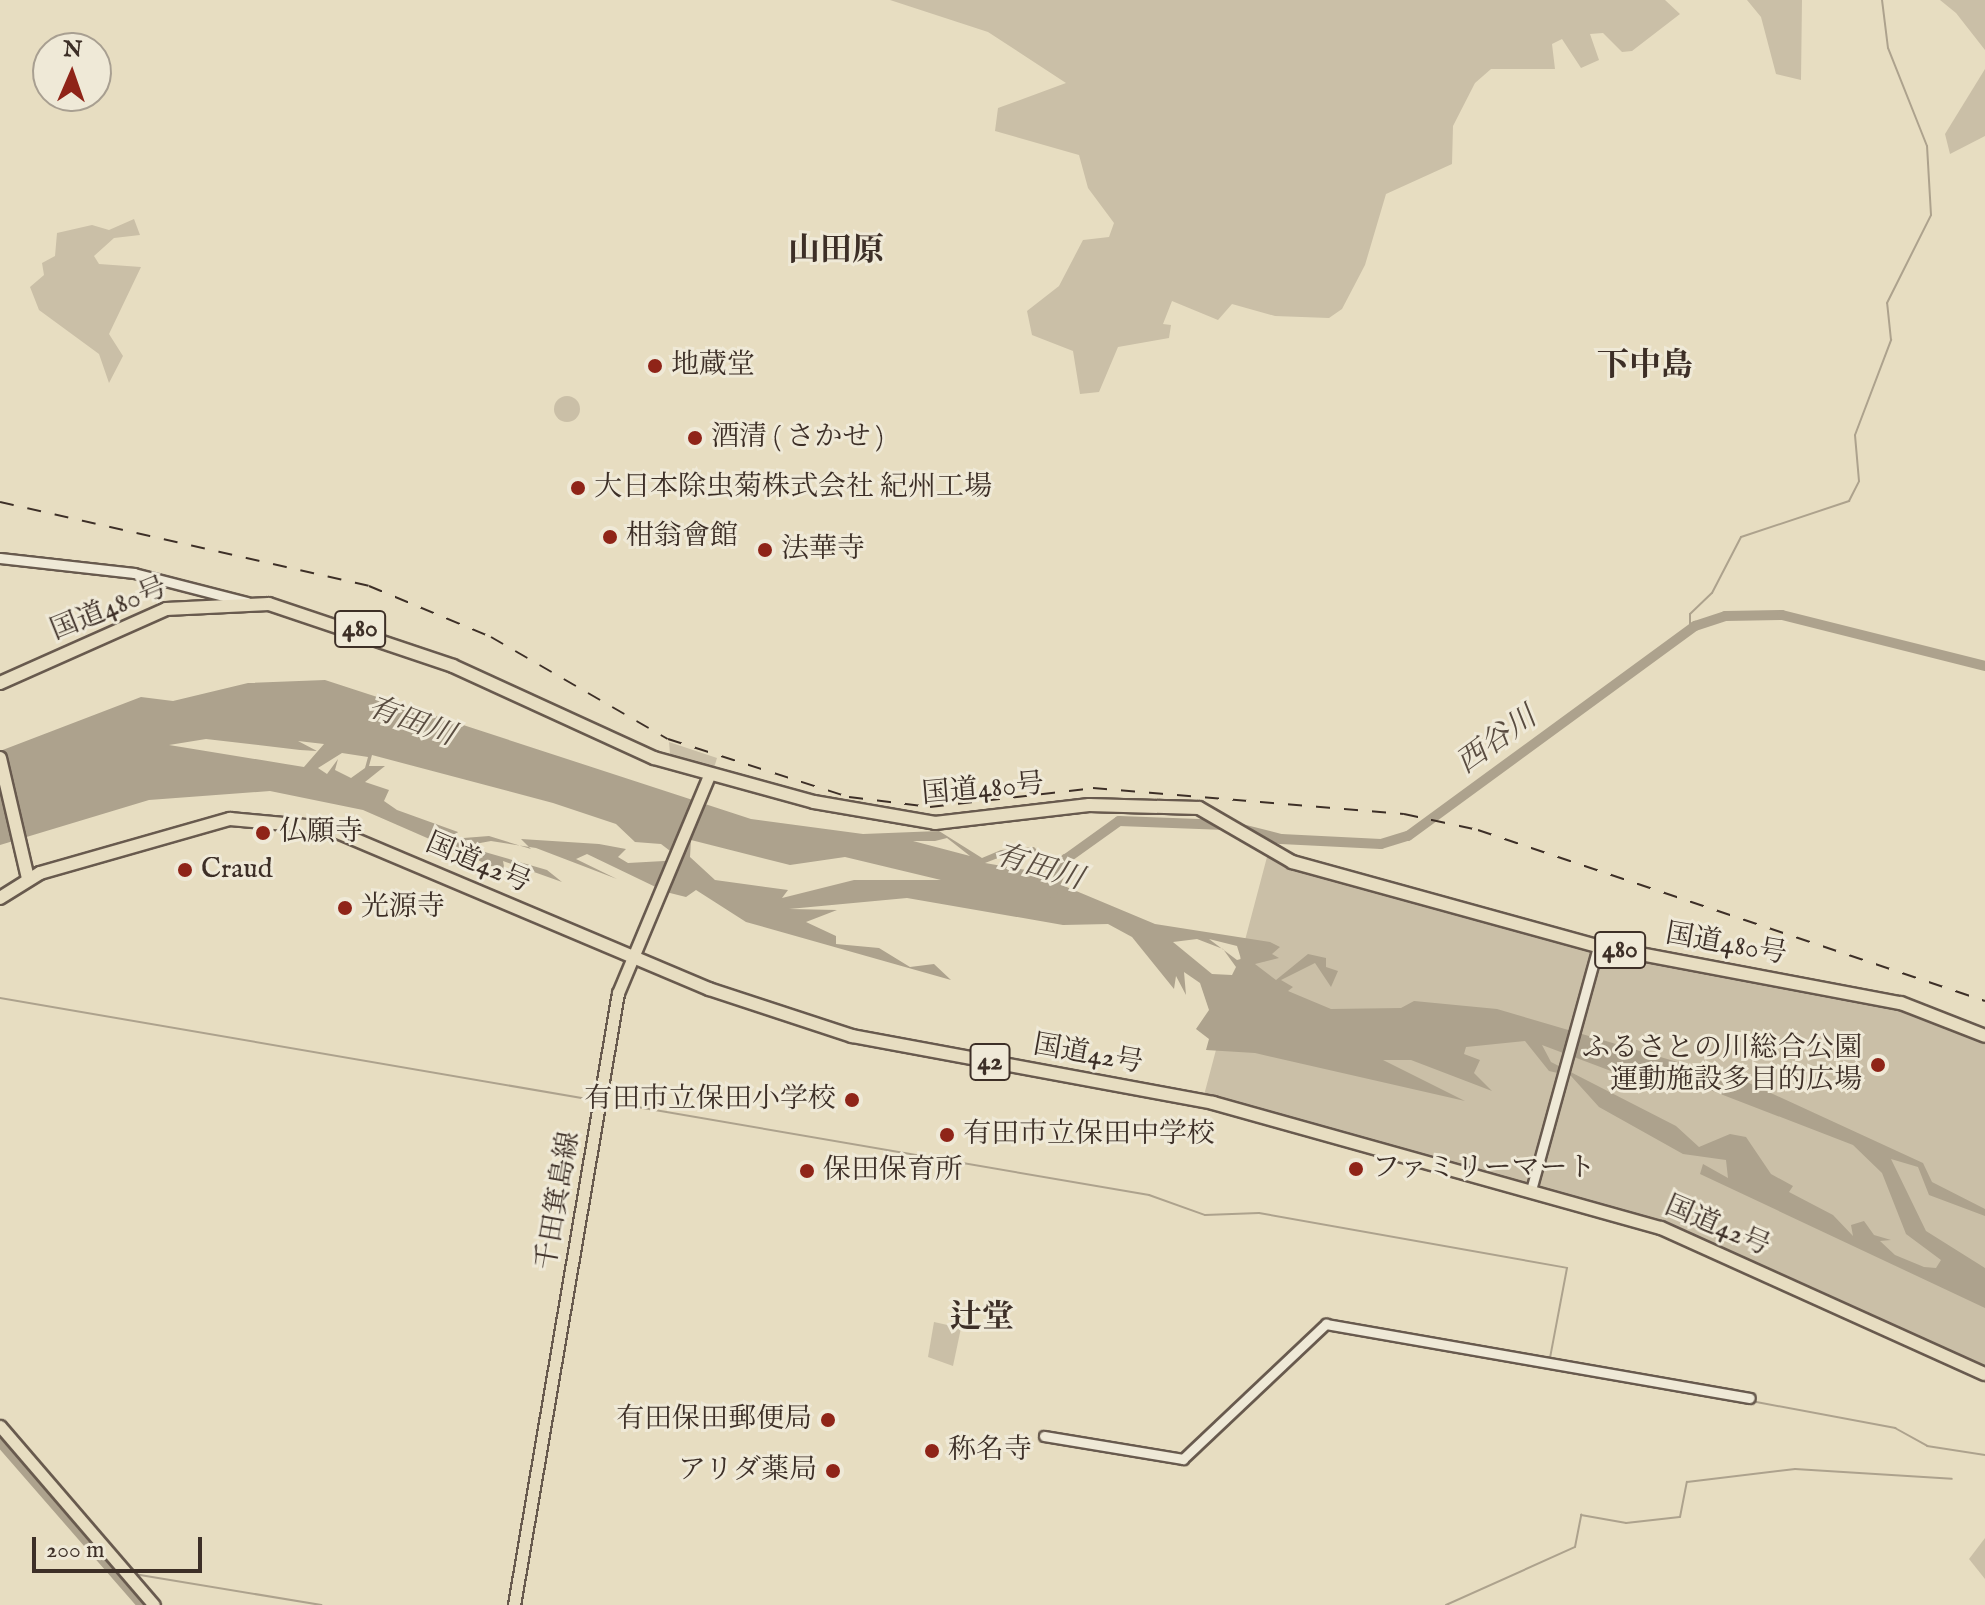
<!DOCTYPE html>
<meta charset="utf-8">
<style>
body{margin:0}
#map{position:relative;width:1985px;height:1605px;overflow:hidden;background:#e7ddc1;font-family:"IM FELL English","Noto Serif JP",serif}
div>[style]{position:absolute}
.green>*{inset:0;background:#cabfa7}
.round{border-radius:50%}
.water>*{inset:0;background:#ada28d}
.stream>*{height:2px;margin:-1px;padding:0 1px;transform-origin:1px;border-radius:1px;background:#ada28d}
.river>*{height:10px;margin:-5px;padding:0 5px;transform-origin:5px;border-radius:5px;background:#ada28d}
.roads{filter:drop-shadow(2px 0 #685a4e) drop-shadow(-2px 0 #685a4e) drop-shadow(0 2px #685a4e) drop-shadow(0 -2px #685a4e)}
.minor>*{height:9px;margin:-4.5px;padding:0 4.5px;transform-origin:4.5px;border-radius:4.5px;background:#efe9d7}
.major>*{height:11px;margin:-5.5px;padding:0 5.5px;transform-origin:5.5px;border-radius:5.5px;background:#e7ddc1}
.highway>*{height:12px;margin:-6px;padding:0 6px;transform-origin:6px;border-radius:6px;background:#e7ddc1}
.rail>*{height:2px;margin-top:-1px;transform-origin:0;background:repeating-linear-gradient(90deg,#3d2f27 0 14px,transparent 0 28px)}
.dots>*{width:22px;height:22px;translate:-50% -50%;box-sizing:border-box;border:4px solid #efe9d7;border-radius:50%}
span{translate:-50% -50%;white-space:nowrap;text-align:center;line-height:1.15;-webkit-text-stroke:6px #efe9d7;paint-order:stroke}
.shield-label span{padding:2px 6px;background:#efe9d7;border:2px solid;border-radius:6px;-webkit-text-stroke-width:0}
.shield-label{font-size:26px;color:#3d2f27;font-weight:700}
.poi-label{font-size:28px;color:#3d2f27}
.left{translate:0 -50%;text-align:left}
.right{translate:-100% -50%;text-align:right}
.street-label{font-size:28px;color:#3d2f27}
.water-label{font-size:30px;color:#594c40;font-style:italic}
.quarter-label{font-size:32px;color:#3d2f27;font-weight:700}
.north{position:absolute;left:32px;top:32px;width:80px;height:80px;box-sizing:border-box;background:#efe9d7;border:2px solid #a89f91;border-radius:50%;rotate:2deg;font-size:22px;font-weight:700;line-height:32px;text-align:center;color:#3d2f27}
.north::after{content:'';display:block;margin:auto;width:28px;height:36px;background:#8f2418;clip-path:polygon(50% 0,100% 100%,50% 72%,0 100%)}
.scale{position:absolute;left:32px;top:1537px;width:170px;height:36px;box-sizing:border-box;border:4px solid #3d2f27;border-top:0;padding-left:10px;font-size:24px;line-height:28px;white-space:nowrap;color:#3d2f27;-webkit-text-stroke:6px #efe9d7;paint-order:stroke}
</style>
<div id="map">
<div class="green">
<div style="clip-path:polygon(890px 0,1665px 0,1680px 14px,1632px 51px,1622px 52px,1603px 33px,1590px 34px,1599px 60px,1581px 68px,1562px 39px,1552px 44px,1555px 69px,1491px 69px,1475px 83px,1453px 126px,1452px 164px,1386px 194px,1365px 265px,1342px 309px,1329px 318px,1275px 316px,1232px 304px,1218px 320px,1172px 301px,1163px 324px,1171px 325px,1169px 338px,1118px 347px,1099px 392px,1080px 394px,1073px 351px,1032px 335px,1027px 311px,1059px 286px,1083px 240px,1109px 237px,1114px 223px,1088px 188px,1079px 155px,995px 131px,998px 108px,1066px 83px,988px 32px)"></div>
<div style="clip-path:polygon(1747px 0,1802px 0,1801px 80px,1776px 74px,1761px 17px)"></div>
<div style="clip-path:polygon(1940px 0,1985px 0,1985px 50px,1956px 13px)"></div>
<div style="clip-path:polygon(1985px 69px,1985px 136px,1950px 154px,1945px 134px)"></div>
<div style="clip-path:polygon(134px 219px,140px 235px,114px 238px,94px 256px,99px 264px,141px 267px,109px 334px,123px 356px,109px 383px,99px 354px,39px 310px,30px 287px,44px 275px,42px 263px,55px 256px,57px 233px,92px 225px,109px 230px)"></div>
<div class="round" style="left:554px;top:396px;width:26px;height:26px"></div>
<div style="clip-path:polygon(669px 742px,717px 758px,714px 768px,670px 754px)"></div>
<div style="clip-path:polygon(1267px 857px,1473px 915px,1882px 1001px,1985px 1039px,1985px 1371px,1699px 1240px,1203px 1099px)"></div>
<div style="clip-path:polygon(934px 1322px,961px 1328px,953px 1366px,928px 1357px)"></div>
<div style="clip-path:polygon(1985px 1538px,1985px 1579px,1969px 1559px)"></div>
</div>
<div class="water">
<div style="clip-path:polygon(evenodd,325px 680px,751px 819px,863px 834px,939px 831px,982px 858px,1001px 850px,1034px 847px,1040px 853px,1044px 863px,1024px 848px,985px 863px,1026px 870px,1155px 924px,1270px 942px,1280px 947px,1272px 954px,1279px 958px,1255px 964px,1276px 980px,1308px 954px,1326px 958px,1326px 967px,1338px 971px,1331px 987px,1315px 963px,1281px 980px,1293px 987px,1288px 991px,1331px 1009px,1401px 1008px,1414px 1001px,1497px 1009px,1749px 1083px,1923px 1163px,1932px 1182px,1985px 1209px,1985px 1216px,1929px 1195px,1918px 1167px,1891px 1159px,1926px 1231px,1985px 1268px,1985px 1308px,1700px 1174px,1703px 1164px,1728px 1178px,1726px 1160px,1683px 1154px,1599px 1107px,1571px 1076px,1549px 1071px,1525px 1041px,1466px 1047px,1464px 1054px,1480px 1060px,1474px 1073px,1492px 1091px,1411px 1060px,1383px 1060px,1465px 1101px,1255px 1053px,1206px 1050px,1209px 1039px,1196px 1029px,1209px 1010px,1200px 983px,1184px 972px,1186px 995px,1176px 976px,1174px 989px,1132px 937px,1108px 924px,1063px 925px,907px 898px,789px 909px,837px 910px,806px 922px,836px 936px,836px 944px,879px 948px,910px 967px,934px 964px,951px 980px,746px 922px,696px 890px,686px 897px,666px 892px,587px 854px,576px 859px,617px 879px,536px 848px,491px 841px,464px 846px,547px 870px,562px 882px,503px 861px,505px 872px,363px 810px,270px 791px,149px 800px,0 845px,0 751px,141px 697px,173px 701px,248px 683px,325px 680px,206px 739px,300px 750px,317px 751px,298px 741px,324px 744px,304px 767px,169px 745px,206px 739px,325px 680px,342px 753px,368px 757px,365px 768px,351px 778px,335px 770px,338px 759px,327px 774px,318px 768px,342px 753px,325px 680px,372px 755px,553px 803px,616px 824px,635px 842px,661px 844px,682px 860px,628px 863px,618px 857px,626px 849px,599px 844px,521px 839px,531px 849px,489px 836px,451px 839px,458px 832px,397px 810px,384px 801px,389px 790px,365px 782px,385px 766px,369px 766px,372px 755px,325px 680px,947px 838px,970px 856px,913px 841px,935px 841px,947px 838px,325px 680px,691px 840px,790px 865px,845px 857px,941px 880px,854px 880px,782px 898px,788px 890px,715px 880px,690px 857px,691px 840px,325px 680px,1197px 939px,1223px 949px,1236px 967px,1232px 975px,1212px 974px,1173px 942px,1197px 939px,325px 680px,1209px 939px,1237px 946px,1241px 959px,1237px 960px,1209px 939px,325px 680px,1542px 1045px,1611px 1071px,1679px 1078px,1853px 1145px,1882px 1173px,1906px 1234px,1941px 1260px,1936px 1268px,1924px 1267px,1895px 1255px,1880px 1241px,1891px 1240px,1874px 1235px,1864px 1221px,1851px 1225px,1853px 1236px,1833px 1215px,1789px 1192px,1793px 1186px,1771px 1174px,1746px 1137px,1730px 1134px,1699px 1147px,1676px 1126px,1551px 1062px,1542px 1045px)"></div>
</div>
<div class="stream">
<div style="left:1690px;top:630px;width:16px;rotate:-90deg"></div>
<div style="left:1690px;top:614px;width:30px;rotate:-44deg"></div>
<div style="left:1712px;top:593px;width:63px;rotate:-62.6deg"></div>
<div style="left:1741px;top:537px;width:114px;rotate:-18.4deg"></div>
<div style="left:1849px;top:501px;width:22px;rotate:-63deg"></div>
<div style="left:1859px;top:481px;width:46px;rotate:-95deg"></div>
<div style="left:1855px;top:435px;width:102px;rotate:-69.2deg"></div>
<div style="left:1891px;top:340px;width:37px;rotate:-96deg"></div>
<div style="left:1887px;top:303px;width:98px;rotate:-63.4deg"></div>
<div style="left:1931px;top:215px;width:69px;rotate:-93.3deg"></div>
<div style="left:1927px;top:146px;width:105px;rotate:-111.7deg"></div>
<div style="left:1888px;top:48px;width:48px;rotate:-97.1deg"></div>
<div style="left:0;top:998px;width:602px;rotate:9.76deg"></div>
<div style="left:614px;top:1103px;width:543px;rotate:9.76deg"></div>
<div style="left:1149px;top:1195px;width:59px;rotate:19.7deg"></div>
<div style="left:1205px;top:1215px;width:54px;rotate:-2.1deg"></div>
<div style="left:1259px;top:1213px;width:313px;rotate:10.1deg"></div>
<div style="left:1567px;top:1268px;width:92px;rotate:100.7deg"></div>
<div style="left:1549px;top:1368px;width:14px;rotate:8deg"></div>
<div style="left:1751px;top:1401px;width:147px;rotate:10.6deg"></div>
<div style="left:1895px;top:1428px;width:37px;rotate:29deg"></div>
<div style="left:1927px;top:1446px;width:59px;rotate:8.8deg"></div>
<div style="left:134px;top:1574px;width:190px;rotate:9.4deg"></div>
<div style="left:1446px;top:1605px;width:141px;rotate:-24.2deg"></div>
<div style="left:1575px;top:1547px;width:33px;rotate:-79deg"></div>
<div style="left:1581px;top:1515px;width:46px;rotate:10.1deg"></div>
<div style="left:1626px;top:1523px;width:54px;rotate:-6.3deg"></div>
<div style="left:1680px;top:1517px;width:36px;rotate:-79deg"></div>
<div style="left:1687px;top:1482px;width:109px;rotate:-6.9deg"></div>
<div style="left:1795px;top:1469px;width:157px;rotate:3.6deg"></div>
</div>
<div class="river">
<div style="left:1052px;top:893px;width:37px;rotate:-68deg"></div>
<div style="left:1066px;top:859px;width:65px;rotate:-35.6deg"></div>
<div style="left:1119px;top:821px;width:107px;rotate:2.1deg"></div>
<div style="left:1226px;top:825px;width:57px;rotate:14.3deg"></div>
<div style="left:1281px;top:839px;width:100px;rotate:2.9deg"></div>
<div style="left:1381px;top:844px;width:28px;rotate:-17deg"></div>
<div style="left:1408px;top:836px;width:356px;rotate:-36.2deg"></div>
<div style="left:1695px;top:626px;width:32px;rotate:-18deg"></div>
<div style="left:1725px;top:616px;width:57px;rotate:-1deg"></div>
<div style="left:1782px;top:615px;width:209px;rotate:14.1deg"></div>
<div style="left:0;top:1442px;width:216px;rotate:48.9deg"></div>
</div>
<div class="roads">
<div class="minor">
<div style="left:0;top:558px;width:135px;rotate:6.4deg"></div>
<div style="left:134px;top:573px;width:117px;rotate:14.4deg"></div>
<div style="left:1531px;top:1190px;width:253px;rotate:-74.6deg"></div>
<div style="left:1044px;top:1436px;width:141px;rotate:9.4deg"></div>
<div style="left:1183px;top:1459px;width:197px;rotate:-43.4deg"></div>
<div style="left:1326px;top:1324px;width:430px;rotate:9.9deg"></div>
</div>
<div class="major">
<div style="left:0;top:1426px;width:236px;rotate:49.3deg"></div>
<div style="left:514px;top:1605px;width:621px;rotate:-80.36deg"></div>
<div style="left:618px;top:993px;width:238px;rotate:-67.3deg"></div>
</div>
<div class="highway">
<div style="left:0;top:683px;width:182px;rotate:-24deg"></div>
<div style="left:166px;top:609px;width:103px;rotate:-2.8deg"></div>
<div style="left:269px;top:604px;width:194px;rotate:18.6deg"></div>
<div style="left:453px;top:666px;width:221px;rotate:24.6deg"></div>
<div style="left:654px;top:758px;width:166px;rotate:15.4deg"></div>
<div style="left:814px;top:802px;width:123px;rotate:9.8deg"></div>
<div style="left:935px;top:823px;width:155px;rotate:-6.7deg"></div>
<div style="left:1089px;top:805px;width:110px;rotate:1.6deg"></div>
<div style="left:1199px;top:808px;width:108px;rotate:30.1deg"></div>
<div style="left:1292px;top:862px;width:317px;rotate:15.4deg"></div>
<div style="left:1598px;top:946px;width:308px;rotate:10.7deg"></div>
<div style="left:1901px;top:1003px;width:90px;rotate:21.4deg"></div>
<div style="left:0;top:758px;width:123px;rotate:76.9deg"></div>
<div style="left:0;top:898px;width:47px;rotate:-32deg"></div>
<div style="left:40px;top:873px;width:198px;rotate:-15.9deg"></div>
<div style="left:230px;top:819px;width:98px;rotate:5.2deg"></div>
<div style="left:328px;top:828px;width:414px;rotate:22.9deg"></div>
<div style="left:709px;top:989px;width:151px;rotate:18.2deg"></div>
<div style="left:852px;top:1036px;width:367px;rotate:10.5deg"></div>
<div style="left:1213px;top:1103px;width:465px;rotate:15.6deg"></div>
<div style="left:1661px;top:1228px;width:355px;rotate:24.3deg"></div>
</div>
</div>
<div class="rail">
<div style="left:0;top:502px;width:378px;rotate:12.8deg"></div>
<div style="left:369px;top:586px;width:132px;rotate:22.7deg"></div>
<div style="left:491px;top:637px;width:204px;rotate:30deg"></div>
<div style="left:668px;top:739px;width:190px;rotate:17.8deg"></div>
<div style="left:849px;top:797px;width:82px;rotate:7deg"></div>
<div style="left:930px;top:807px;width:164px;rotate:-6.6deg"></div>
<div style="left:1093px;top:788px;width:312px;rotate:4.8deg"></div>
<div style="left:1404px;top:814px;width:76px;rotate:12.2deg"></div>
<div style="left:1478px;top:830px;width:535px;rotate:18.64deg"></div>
</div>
<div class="dots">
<div style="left:655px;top:366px;background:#8f2418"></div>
<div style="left:695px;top:438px;background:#8f2418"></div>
<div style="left:578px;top:488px;background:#8f2418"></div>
<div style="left:610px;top:537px;background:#8f2418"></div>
<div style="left:765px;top:550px;background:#8f2418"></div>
<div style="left:263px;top:833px;background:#8f2418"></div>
<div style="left:185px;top:870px;background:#8f2418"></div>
<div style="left:345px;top:908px;background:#8f2418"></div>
<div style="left:1878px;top:1065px;background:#8f2418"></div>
<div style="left:852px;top:1100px;background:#8f2418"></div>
<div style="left:947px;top:1135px;background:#8f2418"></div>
<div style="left:1356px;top:1169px;background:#8f2418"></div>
<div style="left:807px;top:1171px;background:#8f2418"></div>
<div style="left:828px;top:1420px;background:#8f2418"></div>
<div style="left:932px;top:1451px;background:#8f2418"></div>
<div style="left:833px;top:1471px;background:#8f2418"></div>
</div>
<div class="shield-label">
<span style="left:360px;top:629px">480</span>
<span style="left:1620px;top:950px">480</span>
<span style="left:990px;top:1062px">42</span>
</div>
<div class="poi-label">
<span class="left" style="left:671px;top:366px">地蔵堂</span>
<span class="left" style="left:711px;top:438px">酒清 ( さかせ )</span>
<span class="left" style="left:594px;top:488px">大日本除虫菊株式会社 紀州工場</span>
<span class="left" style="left:626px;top:537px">柑翁會館</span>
<span class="left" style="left:781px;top:550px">法華寺</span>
<span class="left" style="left:279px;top:833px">仏願寺</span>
<span class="left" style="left:201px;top:870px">Craud</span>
<span class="left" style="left:361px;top:908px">光源寺</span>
<span class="right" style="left:1862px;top:1065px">ふるさとの川総合公園<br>運動施設多目的広場</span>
<span class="right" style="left:836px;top:1100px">有田市立保田小学校</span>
<span class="left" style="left:963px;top:1135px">有田市立保田中学校</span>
<span class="left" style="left:1372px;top:1169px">ファミリーマート</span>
<span class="left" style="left:823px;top:1171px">保田保育所</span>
<span class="right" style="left:812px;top:1420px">有田保田郵便局</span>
<span class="left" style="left:948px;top:1451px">称名寺</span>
<span class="right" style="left:817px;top:1471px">アリダ薬局</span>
</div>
<div class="street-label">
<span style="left:109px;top:610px;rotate:-22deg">国道480号</span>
<span style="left:983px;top:790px;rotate:-5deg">国道480号</span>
<span style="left:478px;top:864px;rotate:23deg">国道42号</span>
<span style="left:1726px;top:945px;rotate:10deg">国道480号</span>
<span style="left:1088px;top:1055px;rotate:10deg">国道42号</span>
<span style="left:559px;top:1201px;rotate:-80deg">千田箕島線</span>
<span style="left:1717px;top:1227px;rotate:23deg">国道42号</span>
</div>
<div class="water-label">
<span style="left:411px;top:722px;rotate:20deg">有田川</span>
<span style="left:1497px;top:741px;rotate:-36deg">西谷川</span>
<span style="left:1039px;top:868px;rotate:17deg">有田川</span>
</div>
<div class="quarter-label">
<span style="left:836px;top:252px">山田原</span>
<span style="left:1645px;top:367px">下中島</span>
<span style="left:982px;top:1319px">辻堂</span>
</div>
<div class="north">N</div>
<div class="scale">200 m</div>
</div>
